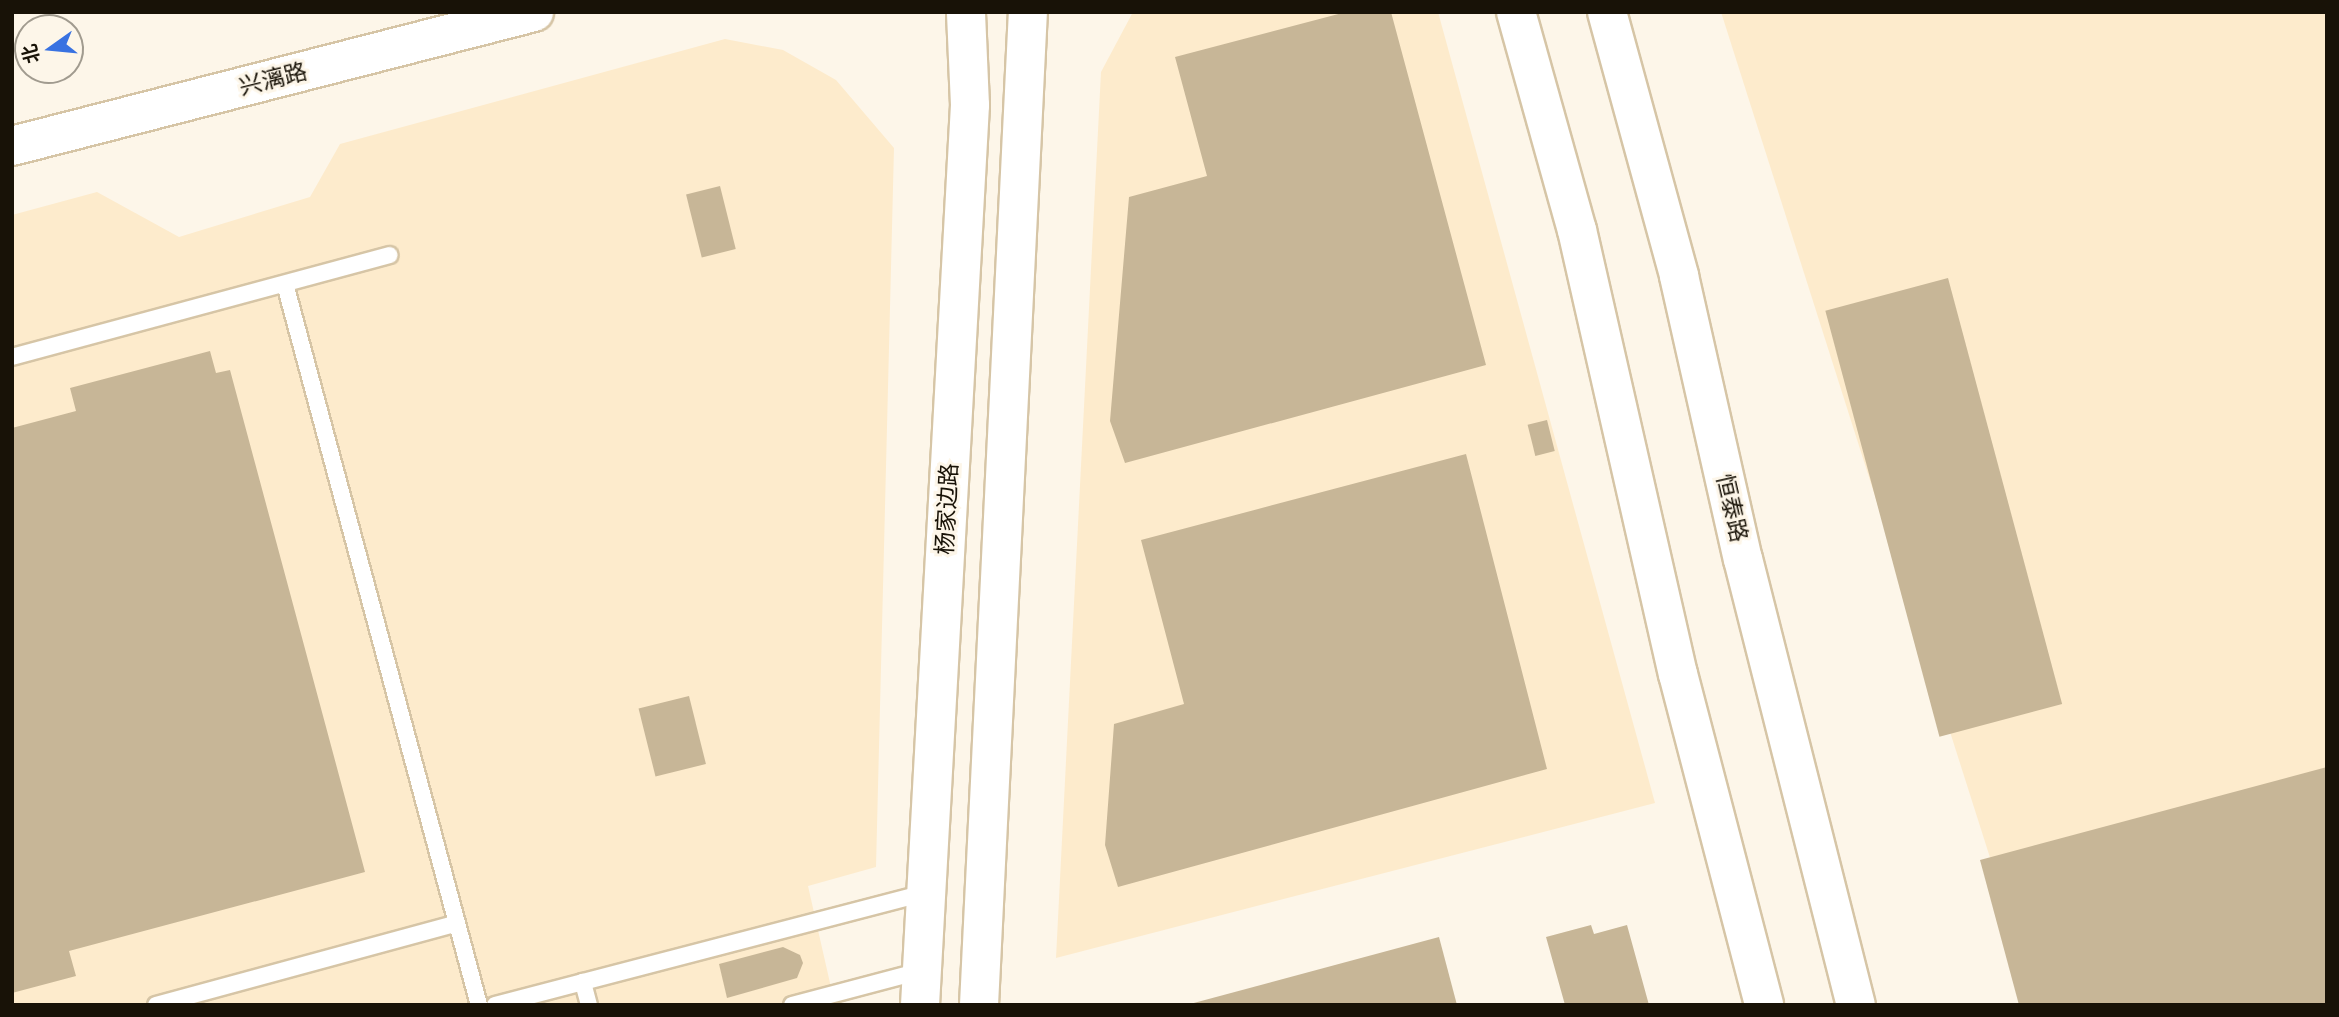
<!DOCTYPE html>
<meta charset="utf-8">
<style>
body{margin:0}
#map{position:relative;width:2339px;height:1017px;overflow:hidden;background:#fdf6e9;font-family:"Asap Condensed","Noto Sans SC",sans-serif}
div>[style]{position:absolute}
.built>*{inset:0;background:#fdebcc}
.building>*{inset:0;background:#c7b697;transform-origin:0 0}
.roads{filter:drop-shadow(2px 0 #d6c5a6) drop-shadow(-2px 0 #d6c5a6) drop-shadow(0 2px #d6c5a6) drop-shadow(0 -2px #d6c5a6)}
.service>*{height:16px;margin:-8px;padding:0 8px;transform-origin:8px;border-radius:8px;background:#fff}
.tertiary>*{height:38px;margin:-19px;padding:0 19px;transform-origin:19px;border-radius:19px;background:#fff}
span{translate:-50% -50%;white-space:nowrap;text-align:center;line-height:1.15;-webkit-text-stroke:6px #fdf6e9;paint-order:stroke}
.street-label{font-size:23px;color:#181207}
.frame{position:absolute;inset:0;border:14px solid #181207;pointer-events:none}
.north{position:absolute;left:14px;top:14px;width:70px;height:70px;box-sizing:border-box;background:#fdf6e9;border:2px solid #a19b8f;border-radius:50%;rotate:255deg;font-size:19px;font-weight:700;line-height:28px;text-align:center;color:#181207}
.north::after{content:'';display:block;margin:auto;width:24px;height:32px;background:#3972e1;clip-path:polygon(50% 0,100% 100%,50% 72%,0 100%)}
</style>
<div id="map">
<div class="built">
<div style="clip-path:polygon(1133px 12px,1438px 12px,1655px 803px,1056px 958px,1101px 72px)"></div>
<div style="clip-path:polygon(1721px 12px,2327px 12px,2327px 903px,2028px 977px)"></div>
<div style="clip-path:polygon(725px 39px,783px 50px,836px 80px,894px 148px,876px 867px,808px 886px,835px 1005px,12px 1005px,12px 215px,97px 192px,179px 237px,310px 197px,340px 144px)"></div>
</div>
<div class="building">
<div style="clip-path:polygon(1346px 12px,1391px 12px,1486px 365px,1125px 463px,1110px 421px,1129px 197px,1207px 176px,1175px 57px)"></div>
<div style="left:720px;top:186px;width:65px;height:35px;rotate:76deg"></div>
<div style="left:1948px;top:278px;width:441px;height:127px;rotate:75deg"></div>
<div style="clip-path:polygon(210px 351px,216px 373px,230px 370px,365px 872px,69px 951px,76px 976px,12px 993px,12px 428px,76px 411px,70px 388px)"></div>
<div style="left:1547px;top:420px;width:32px;height:20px;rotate:76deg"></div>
<div style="clip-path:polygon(1466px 454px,1547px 769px,1118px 887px,1105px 845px,1114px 724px,1184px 704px,1141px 540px)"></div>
<div style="left:689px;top:696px;width:70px;height:52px;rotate:76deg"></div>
<div style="clip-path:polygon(2327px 767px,2327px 1005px,2019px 1005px,1980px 860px)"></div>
<div style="clip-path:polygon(1591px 925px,1594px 934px,1627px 925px,1649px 1005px,1565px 1005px,1546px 937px)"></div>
<div style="clip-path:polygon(1439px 937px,1457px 1005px,1190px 1005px,1190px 1004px)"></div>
<div style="clip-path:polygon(783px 947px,800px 955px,803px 963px,797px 978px,727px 998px,719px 964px)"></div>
</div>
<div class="roads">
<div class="service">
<div style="left:285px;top:284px;width:747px;rotate:74.94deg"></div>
<div style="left:12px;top:357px;width:391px;rotate:-15.1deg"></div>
<div style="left:156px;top:1005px;width:312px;rotate:-15.2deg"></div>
<div style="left:495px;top:1005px;width:91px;rotate:-14.6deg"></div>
<div style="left:589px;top:1005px;width:24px;rotate:-105deg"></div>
<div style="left:583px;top:982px;width:353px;rotate:-14.6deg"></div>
<div style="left:792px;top:1005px;width:133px;rotate:-14.8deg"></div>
</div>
<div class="tertiary">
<div style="left:1516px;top:12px;width:226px;rotate:74.4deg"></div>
<div style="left:1577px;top:230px;width:455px;rotate:77.2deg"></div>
<div style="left:1678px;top:674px;width:342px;rotate:75.4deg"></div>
<div style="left:1607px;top:12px;width:274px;rotate:74.7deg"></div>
<div style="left:1679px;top:276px;width:290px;rotate:77.3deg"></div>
<div style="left:1743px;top:559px;width:460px;rotate:75.8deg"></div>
<div style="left:12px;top:146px;width:539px;rotate:-14.4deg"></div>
<div style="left:920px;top:1005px;width:901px;rotate:-86.82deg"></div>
<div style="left:970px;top:105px;width:93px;rotate:-92.5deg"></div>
<div style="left:979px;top:1005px;width:994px;rotate:-87.18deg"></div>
</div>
</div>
<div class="street-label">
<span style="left:273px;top:79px;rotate:-14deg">兴漓路</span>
<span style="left:1732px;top:508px;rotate:77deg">恒泰路</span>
<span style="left:947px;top:509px;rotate:-87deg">杨家边路</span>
</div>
<div class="frame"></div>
<div class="north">北</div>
</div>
